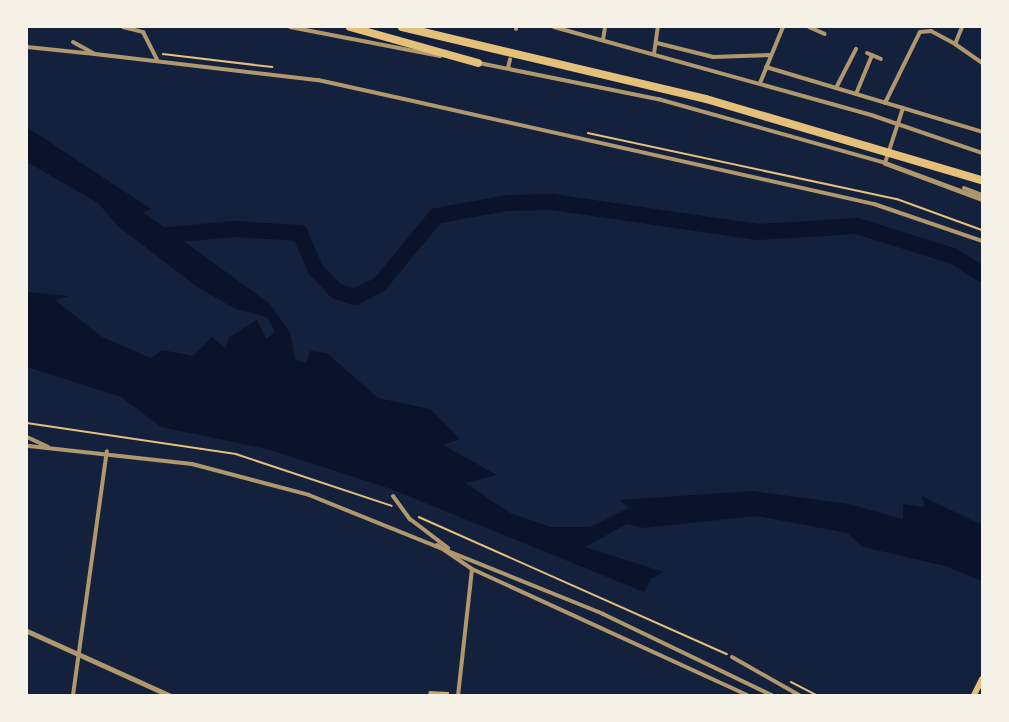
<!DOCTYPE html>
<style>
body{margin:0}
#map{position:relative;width:1009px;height:722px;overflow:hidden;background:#14213d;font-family:Raleway,sans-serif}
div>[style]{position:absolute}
.water>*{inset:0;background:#0b132b}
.river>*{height:16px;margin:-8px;padding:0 8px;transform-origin:8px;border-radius:8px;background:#0b132b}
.building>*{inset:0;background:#c6a872}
.path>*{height:1.5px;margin:-0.75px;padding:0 0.75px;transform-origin:0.75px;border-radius:0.75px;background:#e5c07b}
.minor>*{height:4px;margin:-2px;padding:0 2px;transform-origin:2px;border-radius:2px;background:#b1986c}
.tertiary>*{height:5px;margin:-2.5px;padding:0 2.5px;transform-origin:2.5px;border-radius:2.5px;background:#b1986c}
.primary>*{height:6px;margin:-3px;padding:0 3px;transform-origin:3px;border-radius:3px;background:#e5c07b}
.motorway>*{height:8px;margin:-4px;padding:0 4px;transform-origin:4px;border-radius:4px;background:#e5c07b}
span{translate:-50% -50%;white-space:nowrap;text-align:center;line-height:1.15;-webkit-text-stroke:4.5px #f6f1e7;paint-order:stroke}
.frame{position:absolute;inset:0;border:28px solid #f6f1e7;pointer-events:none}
</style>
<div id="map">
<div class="water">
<div style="clip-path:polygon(27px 127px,151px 209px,143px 212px,269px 303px,290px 332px,295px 359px,306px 363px,310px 351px,327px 353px,378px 398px,430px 409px,460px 439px,443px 445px,497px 475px,465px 483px,510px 513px,551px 527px,590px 527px,629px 508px,620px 500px,752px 491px,849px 504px,903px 519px,903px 504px,924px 507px,922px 496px,982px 525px,982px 581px,945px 566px,863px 547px,847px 533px,756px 516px,644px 528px,627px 524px,585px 547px,664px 572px,652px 578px,644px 592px,391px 489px,267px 449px,161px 427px,121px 397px,27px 367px,27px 292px,69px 296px,55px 300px,102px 337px,151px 358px,162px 350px,193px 356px,212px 337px,225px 348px,229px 337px,257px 320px,266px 339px,275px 332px,267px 317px,236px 309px,200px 289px,119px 227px,98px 203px,27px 162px)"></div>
</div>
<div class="river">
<div style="left:157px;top:236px;width:78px;rotate:-5.1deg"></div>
<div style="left:235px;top:229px;width:65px;rotate:3.5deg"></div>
<div style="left:300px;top:233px;width:39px;rotate:67deg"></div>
<div style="left:315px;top:269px;width:30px;rotate:46deg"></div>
<div style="left:336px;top:291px;width:20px;rotate:18deg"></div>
<div style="left:355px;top:297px;width:28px;rotate:-27deg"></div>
<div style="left:380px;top:284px;width:88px;rotate:-50.5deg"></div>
<div style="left:436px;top:216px;width:72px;rotate:-10.4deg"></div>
<div style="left:507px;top:203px;width:45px;rotate:-1.3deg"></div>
<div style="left:552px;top:202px;width:208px;rotate:8.3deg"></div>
<div style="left:758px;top:232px;width:99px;rotate:-3.5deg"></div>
<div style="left:857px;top:226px;width:101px;rotate:17.4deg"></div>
<div style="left:953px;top:256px;width:34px;rotate:32deg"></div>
</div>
<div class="building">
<div style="clip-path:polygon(429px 691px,449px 692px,449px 695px,428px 695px)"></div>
</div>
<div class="path">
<div style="left:163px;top:54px;width:110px;rotate:6.8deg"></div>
<div style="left:588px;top:133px;width:316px;rotate:12.1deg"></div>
<div style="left:897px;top:199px;width:90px;rotate:20deg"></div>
<div style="left:27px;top:423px;width:211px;rotate:8.4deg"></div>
<div style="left:236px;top:454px;width:164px;rotate:18.4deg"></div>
<div style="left:419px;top:517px;width:337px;rotate:24deg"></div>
<div style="left:791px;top:682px;width:29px;rotate:27deg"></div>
</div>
<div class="minor">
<div style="left:123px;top:27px;width:21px;rotate:14deg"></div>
<div style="left:143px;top:32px;width:31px;rotate:63deg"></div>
<div style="left:290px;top:27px;width:153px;rotate:10.9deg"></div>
<div style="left:554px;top:27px;width:332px;rotate:15.5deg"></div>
<div style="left:874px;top:116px;width:114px;rotate:18.9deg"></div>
<div style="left:809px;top:27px;width:17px;rotate:24deg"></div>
<div style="left:962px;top:27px;width:18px;rotate:112deg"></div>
<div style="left:955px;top:44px;width:33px;rotate:35deg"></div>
<div style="left:516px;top:29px;width:2px;rotate:-90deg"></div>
<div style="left:603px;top:40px;width:13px;rotate:-81deg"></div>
<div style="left:73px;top:42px;width:25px;rotate:29deg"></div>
<div style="left:95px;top:54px;width:225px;rotate:6.7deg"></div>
<div style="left:318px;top:80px;width:88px;rotate:12.5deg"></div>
<div style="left:404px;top:99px;width:482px;rotate:12.6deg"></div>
<div style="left:874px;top:204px;width:114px;rotate:18.9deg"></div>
<div style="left:657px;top:43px;width:58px;rotate:14deg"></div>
<div style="left:713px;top:57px;width:58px;rotate:-2deg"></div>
<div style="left:27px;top:47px;width:68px;rotate:5.9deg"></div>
<div style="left:867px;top:53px;width:15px;rotate:23deg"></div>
<div style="left:654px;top:54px;width:27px;rotate:-82deg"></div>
<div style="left:479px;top:63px;width:183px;rotate:11.4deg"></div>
<div style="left:658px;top:99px;width:236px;rotate:15.7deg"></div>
<div style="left:885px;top:163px;width:58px;rotate:-71.9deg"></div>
<div style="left:766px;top:67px;width:226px;rotate:16.7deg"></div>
<div style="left:508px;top:68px;width:9px;rotate:-77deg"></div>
<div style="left:760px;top:83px;width:61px;rotate:-67.7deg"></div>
<div style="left:836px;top:88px;width:44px;rotate:-62.9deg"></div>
<div style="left:856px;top:94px;width:42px;rotate:-67.7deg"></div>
<div style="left:885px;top:103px;width:79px;rotate:-63.8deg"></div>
<div style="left:920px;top:32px;width:11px;rotate:-5deg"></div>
<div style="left:931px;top:31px;width:27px;rotate:28deg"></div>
<div style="left:964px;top:188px;width:19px;rotate:21deg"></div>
<div style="left:27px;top:437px;width:23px;rotate:25deg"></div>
<div style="left:29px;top:446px;width:164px;rotate:6.3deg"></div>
<div style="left:192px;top:464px;width:121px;rotate:14.8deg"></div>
<div style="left:309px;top:495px;width:317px;rotate:22deg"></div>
<div style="left:603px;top:614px;width:187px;rotate:25.7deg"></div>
<div style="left:393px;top:496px;width:29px;rotate:54deg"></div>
<div style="left:410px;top:519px;width:48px;rotate:37.3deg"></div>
<div style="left:437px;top:545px;width:42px;rotate:34.4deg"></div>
<div style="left:472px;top:569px;width:127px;rotate:96.3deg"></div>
<div style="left:472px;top:569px;width:302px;rotate:24.6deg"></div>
<div style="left:732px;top:657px;width:77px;rotate:29.6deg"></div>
<div style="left:73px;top:695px;width:246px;rotate:-82.1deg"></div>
</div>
<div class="tertiary">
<div style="left:885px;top:163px;width:103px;rotate:20.4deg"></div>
<div style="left:27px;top:631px;width:156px;rotate:24.3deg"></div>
</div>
<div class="primary">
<div style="left:974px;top:695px;width:18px;rotate:-63deg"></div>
</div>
<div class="motorway">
<div style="left:350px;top:27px;width:133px;rotate:15.7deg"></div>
<div style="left:402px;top:27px;width:312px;rotate:13.3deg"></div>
<div style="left:706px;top:99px;width:288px;rotate:16.4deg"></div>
</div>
<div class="frame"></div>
</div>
